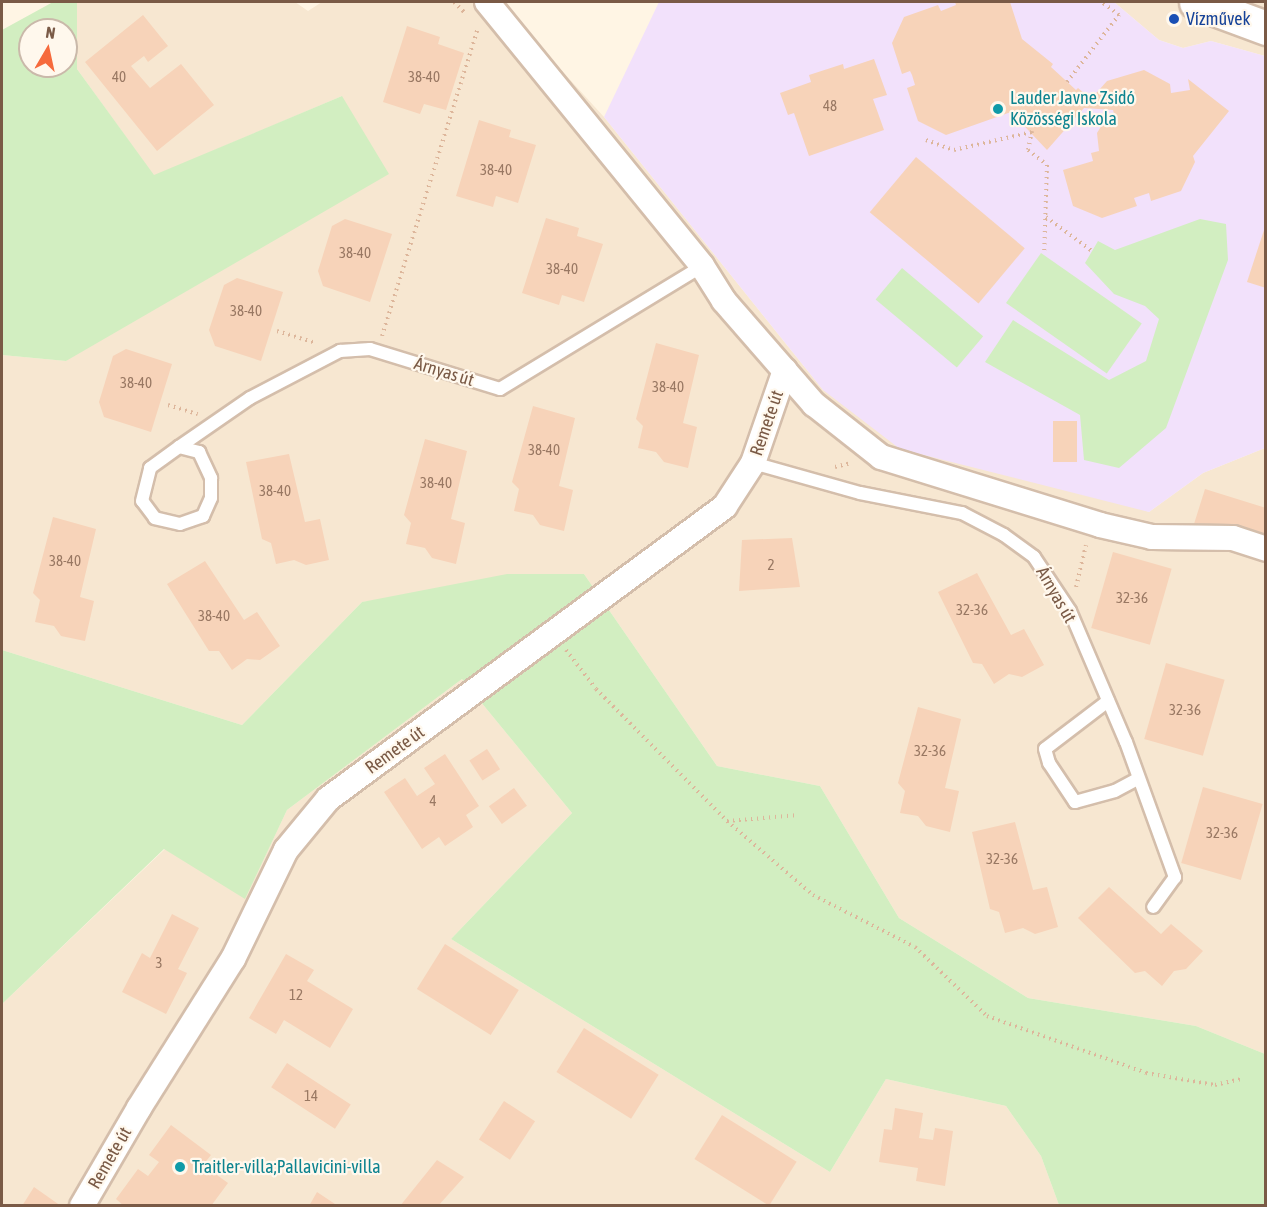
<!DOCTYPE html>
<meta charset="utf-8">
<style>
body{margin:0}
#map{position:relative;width:1267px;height:1207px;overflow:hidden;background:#fff5e4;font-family:"Asap Condensed",sans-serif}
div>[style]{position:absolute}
.residential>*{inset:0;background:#f7e7d1}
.education>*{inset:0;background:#f2e1fb}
.green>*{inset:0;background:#d2eec1;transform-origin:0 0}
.building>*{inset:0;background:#f7d3b9;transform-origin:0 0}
.path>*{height:4px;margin-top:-2px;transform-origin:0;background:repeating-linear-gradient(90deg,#ddb69b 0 1.5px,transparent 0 6px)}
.roads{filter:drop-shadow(2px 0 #d4beab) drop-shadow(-2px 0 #d4beab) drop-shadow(0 2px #d4beab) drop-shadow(0 -2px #d4beab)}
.lane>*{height:12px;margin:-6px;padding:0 6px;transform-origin:6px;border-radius:6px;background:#fff}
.street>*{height:24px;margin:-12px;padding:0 12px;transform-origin:12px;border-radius:12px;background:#fff}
.secondary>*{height:33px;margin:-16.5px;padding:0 16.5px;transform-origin:16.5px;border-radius:16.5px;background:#fff}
.dots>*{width:16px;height:16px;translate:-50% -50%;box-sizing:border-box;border:3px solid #fff8ed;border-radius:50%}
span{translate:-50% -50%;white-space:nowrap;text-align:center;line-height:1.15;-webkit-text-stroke:4.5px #fff8ed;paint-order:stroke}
.number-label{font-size:15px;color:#997863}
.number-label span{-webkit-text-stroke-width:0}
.transit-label{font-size:18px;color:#164399}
.left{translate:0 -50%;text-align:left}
.culture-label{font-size:18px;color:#0d838f}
.street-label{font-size:18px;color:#7a5a46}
.frame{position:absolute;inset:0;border:3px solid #7a5a46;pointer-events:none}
.north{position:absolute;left:18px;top:18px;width:60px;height:60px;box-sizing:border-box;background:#fff8ed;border:2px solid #cab9aa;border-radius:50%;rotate:9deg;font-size:16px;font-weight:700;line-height:24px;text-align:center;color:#7a5a46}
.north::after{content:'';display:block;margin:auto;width:21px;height:27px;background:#f66a3c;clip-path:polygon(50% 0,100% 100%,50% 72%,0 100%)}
</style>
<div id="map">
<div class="residential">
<div style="clip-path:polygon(77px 2px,295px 2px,308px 11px,322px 2px,499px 2px,604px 117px,823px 390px,1149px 512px,1203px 473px,1265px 448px,1265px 1054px,1196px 1026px,1028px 998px,899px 918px,820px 786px,717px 766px,584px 574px,362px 602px,242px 725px,2px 650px,2px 355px,66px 361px,342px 96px,154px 176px,77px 69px)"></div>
<div style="clip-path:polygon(1114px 2px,1265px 2px,1265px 56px,1211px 41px,1183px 48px,1159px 40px)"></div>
<div style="clip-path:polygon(462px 679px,572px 813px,451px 939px,830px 1172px,886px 1079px,1006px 1106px,1041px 1156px,1059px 1205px,2px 1206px,2px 1004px,165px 849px,245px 898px,287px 810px)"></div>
</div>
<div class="education">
<div style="clip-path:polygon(659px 2px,1114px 2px,1159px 40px,1183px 48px,1211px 41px,1265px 56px,1265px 448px,1203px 473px,1149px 512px,900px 449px,823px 390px,604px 117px)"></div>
</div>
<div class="green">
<div style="clip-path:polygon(evenodd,53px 2px,77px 2px,77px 69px,154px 175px,342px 96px,389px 174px,66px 361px,2px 355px,2px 30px,53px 2px,30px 30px,66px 30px,66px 66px,30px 66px,30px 30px)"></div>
<div style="clip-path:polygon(1200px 219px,1226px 224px,1228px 260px,1166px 428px,1119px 468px,1084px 460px,1080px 415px,985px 362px,1013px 320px,1109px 380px,1146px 361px,1159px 319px,1145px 306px,1114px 294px,1085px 263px,1098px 241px,1115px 250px)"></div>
<div style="left:1041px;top:253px;width:123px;height:61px;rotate:35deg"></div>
<div style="left:902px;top:268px;width:106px;height:41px;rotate:40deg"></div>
<div style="clip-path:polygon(507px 574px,584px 574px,717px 766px,820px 786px,899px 918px,1028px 998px,1196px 1026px,1265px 1054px,1265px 1205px,1059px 1205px,1041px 1156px,1006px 1106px,886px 1079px,830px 1172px,451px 939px,572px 813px,462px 679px,287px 810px,245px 899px,164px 849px,2px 1004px,2px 650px,242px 725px,362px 602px)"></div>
</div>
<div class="building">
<div style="clip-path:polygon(955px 2px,1010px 2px,1022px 39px,1053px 64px,1051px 67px,1076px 90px,1078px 88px,1091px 99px,1107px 81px,1144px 70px,1170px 84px,1171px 93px,1190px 90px,1188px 79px,1229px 111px,1193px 156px,1195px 162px,1181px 191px,1151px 201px,1149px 193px,1134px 198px,1137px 206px,1102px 218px,1073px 206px,1063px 170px,1093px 161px,1091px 153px,1099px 151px,1097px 133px,1105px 120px,1115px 118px,1113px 110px,1084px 108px,1047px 150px,1011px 112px,946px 135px,918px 121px,907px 88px,915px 85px,912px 75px,910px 71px,902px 74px,892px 43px,904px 17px,938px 5px,941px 11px,956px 5px)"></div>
<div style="clip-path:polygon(143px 15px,168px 46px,148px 62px,144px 56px,131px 66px,150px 88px,181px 64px,214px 105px,157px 151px,85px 62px)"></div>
<div style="clip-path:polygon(407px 26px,440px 37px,438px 44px,464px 53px,446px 110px,424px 104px,420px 114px,383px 102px)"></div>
<div style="clip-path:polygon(874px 59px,887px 95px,873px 99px,884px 130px,809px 156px,794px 113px,788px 115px,780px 93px,811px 82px,809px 75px,843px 64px,844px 69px)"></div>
<div style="clip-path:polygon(479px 120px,511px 130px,509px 137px,536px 145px,518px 203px,496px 196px,493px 207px,456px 196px)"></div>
<div style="left:916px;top:157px;width:142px;height:72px;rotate:40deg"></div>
<div style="clip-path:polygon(546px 218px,579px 228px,577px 236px,603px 244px,584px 302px,562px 295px,559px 305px,522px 293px)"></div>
<div style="clip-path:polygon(345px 219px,392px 234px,370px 302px,323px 286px,318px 271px,332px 226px)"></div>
<div style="clip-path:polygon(1265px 227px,1266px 227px,1266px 288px,1247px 282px)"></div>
<div style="clip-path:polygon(237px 278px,283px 292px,261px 361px,215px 346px,209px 330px,224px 285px)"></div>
<div style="clip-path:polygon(656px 343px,699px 355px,683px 423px,697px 427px,688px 468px,664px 462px,656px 452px,638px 448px,643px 426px,636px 419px)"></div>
<div style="clip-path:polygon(126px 349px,172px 364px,151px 432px,104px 417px,99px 402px,113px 356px)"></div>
<div style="clip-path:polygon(533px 406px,575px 418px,559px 486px,573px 490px,564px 531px,540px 525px,533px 515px,514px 511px,519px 489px,512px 482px)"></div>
<div style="left:1053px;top:421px;width:24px;height:41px"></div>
<div style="clip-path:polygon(425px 439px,467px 451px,451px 519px,465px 523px,456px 564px,432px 558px,425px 548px,406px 544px,411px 523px,404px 515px)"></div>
<div style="clip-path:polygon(289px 454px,305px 522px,320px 519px,329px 560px,306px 565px,294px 560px,276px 564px,271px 543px,262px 539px,246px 462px)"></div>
<div style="clip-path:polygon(1205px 489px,1266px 508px,1266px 540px,1219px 526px,1218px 529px,1194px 524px)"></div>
<div style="clip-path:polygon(53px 517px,96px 529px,80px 597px,94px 601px,85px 641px,61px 636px,54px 626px,35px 622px,40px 600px,33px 593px)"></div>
<div style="clip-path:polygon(792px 538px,800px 587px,739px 591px,742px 540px)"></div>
<div style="left:1113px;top:552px;width:61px;height:79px;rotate:16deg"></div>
<div style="clip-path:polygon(205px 561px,244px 620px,257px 612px,280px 646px,260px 660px,247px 659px,232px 670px,219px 651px,209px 651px,167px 584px)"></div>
<div style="clip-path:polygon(977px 573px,1011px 635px,1024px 629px,1044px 665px,1022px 677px,1009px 674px,994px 684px,982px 664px,973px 663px,938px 592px)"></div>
<div style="left:1166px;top:663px;width:61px;height:79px;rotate:16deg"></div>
<div style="clip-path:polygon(918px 707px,961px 719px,945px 788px,959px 791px,950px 832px,926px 826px,918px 816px,900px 813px,905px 791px,898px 783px)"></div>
<div style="left:487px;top:749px;width:24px;height:21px;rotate:57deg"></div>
<div style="clip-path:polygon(445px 754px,479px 806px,466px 815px,473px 827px,445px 846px,439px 837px,422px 849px,384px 792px,405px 778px,417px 796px,435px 784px,424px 768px)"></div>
<div style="left:1203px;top:787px;width:62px;height:79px;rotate:16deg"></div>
<div style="left:514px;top:788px;width:22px;height:31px;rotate:54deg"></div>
<div style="clip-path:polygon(1015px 822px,1033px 890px,1047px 887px,1058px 927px,1035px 934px,1023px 928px,1005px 933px,999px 912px,990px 909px,972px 832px)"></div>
<div style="clip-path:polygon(1109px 887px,1161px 934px,1171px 924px,1203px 951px,1186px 969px,1174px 971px,1162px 986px,1145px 971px,1135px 973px,1078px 918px)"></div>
<div style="clip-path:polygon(172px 914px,199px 928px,178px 969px,187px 973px,166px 1014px,122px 992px,142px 953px,150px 958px)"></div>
<div style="left:445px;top:944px;width:87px;height:53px;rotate:32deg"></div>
<div style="clip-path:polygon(286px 954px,314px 970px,307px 981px,353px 1009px,330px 1048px,284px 1020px,276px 1034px,249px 1018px)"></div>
<div style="left:584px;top:1028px;width:88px;height:52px;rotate:32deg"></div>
<div style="left:287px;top:1063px;width:76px;height:29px;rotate:33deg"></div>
<div style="left:504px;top:1101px;width:37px;height:46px;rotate:33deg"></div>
<div style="clip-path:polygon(895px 1108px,923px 1113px,919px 1138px,933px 1140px,935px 1128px,953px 1131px,945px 1186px,916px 1181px,918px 1168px,879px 1162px,884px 1129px,892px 1130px)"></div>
<div style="left:722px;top:1115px;width:88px;height:52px;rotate:32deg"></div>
<div style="clip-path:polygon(171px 1125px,211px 1155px,203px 1165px,228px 1183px,211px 1206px,124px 1206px,116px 1199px,138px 1169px,148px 1176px,159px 1162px,149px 1155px)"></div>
<div style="clip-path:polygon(437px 1160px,464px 1177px,438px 1206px,400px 1206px)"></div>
<div style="clip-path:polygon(34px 1187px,61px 1206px,22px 1206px)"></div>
<div style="clip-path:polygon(317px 1192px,338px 1206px,309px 1206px)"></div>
</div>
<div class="path">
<div style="left:454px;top:2px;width:17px;rotate:45deg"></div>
<div style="left:1067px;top:82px;width:85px;rotate:-52.2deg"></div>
<div style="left:1119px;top:15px;width:21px;rotate:-143deg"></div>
<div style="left:1032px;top:131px;width:19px;rotate:102deg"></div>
<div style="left:1028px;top:150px;width:24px;rotate:38deg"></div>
<div style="left:1047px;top:165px;width:90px;rotate:91.9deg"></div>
<div style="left:926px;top:140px;width:30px;rotate:20deg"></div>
<div style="left:954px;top:150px;width:80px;rotate:-13deg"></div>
<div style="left:1046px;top:217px;width:57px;rotate:36.5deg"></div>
<div style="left:277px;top:331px;width:41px;rotate:17.1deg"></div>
<div style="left:382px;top:336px;width:323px;rotate:-72.7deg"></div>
<div style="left:168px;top:405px;width:31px;rotate:17deg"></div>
<div style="left:835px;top:467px;width:16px;rotate:-14deg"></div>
<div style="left:1076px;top:587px;width:43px;rotate:-76.6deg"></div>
<div style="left:566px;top:650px;width:49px;rotate:52.4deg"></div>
<div style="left:596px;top:689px;width:186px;rotate:45.2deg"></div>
<div style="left:727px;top:821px;width:72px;rotate:-4.8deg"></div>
<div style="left:727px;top:821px;width:113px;rotate:40.7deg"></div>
<div style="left:813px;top:895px;width:114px;rotate:27deg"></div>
<div style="left:915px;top:947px;width:100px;rotate:43.8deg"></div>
<div style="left:987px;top:1016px;width:169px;rotate:19.7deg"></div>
<div style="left:1146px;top:1073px;width:70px;rotate:9.9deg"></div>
<div style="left:1215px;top:1085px;width:28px;rotate:-13deg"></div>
</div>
<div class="roads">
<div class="lane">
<div style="left:179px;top:447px;width:21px;rotate:14deg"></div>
<div style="left:199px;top:452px;width:29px;rotate:65deg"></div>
<div style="left:211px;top:478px;width:20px;rotate:90deg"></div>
<div style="left:211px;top:498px;width:20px;rotate:114deg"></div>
<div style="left:203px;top:516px;width:24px;rotate:161deg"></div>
<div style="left:180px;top:524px;width:26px;rotate:-167deg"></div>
<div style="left:155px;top:518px;width:21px;rotate:-127deg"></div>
<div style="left:142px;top:501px;width:34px;rotate:-76deg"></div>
<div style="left:150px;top:468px;width:36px;rotate:-36deg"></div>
<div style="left:179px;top:447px;width:86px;rotate:-34.6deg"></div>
<div style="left:250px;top:398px;width:102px;rotate:-27.6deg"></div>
<div style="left:340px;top:351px;width:30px;rotate:-4deg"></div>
<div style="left:370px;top:349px;width:136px;rotate:17.1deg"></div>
<div style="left:500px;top:389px;width:237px;rotate:-31.3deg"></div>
<div style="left:753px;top:463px;width:111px;rotate:15.7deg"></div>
<div style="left:860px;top:493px;width:104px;rotate:11.1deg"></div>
<div style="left:962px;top:513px;width:47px;rotate:27.6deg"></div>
<div style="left:1004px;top:535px;width:37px;rotate:36deg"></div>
<div style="left:1034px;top:557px;width:65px;rotate:56.3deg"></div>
<div style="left:1070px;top:611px;width:142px;rotate:66.9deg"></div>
<div style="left:1126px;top:742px;width:144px;rotate:70.1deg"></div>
<div style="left:1175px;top:877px;width:37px;rotate:126deg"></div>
<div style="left:1108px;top:701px;width:79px;rotate:142.7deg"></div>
<div style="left:1045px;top:749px;width:15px;rotate:74deg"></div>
<div style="left:1049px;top:763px;width:47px;rotate:56.3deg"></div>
<div style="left:1075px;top:802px;width:41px;rotate:-15.4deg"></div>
<div style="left:1115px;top:791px;width:26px;rotate:-28deg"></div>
</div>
<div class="street">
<div style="left:487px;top:2px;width:340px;rotate:50.8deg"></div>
<div style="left:702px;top:266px;width:41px;rotate:57.8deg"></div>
<div style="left:724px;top:301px;width:137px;rotate:48.9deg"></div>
<div style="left:814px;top:404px;width:85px;rotate:38.3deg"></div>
<div style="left:881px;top:457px;width:229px;rotate:17.2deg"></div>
<div style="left:1100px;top:525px;width:53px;rotate:13deg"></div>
<div style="left:1152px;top:537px;width:81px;rotate:0.7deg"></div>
<div style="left:1233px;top:538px;width:35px;rotate:18deg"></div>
<div style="left:82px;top:1206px;width:113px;rotate:-59.8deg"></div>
<div style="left:139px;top:1108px;width:176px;rotate:-57.8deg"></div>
<div style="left:233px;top:959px;width:121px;rotate:-64.1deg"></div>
<div style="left:286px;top:850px;width:66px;rotate:-50.5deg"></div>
<div style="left:328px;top:799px;width:493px;rotate:-36.4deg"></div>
<div style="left:725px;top:506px;width:51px;rotate:-56.9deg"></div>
<div style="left:753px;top:463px;width:98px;rotate:-71deg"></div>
</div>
<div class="secondary">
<div style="left:1196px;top:2px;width:75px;rotate:20.4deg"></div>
</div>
</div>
<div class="dots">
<div style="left:1174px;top:19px;background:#1a4fb4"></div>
<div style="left:998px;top:109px;background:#0f9aa8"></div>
<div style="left:180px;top:1167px;background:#0f9aa8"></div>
</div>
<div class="number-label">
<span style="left:119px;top:77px">40</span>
<span style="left:424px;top:77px">38-40</span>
<span style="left:830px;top:106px">48</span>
<span style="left:496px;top:170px">38-40</span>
<span style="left:355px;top:253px">38-40</span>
<span style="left:562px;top:269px">38-40</span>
<span style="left:246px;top:311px">38-40</span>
<span style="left:136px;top:383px">38-40</span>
<span style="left:668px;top:387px">38-40</span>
<span style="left:544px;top:450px">38-40</span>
<span style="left:436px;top:483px">38-40</span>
<span style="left:275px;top:491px">38-40</span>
<span style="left:65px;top:561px">38-40</span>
<span style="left:771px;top:565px">2</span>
<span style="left:1132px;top:598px">32-36</span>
<span style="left:972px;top:610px">32-36</span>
<span style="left:214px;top:616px">38-40</span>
<span style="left:1185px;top:710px">32-36</span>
<span style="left:930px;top:751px">32-36</span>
<span style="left:433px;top:801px">4</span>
<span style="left:1222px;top:833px">32-36</span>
<span style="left:1002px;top:859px">32-36</span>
<span style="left:159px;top:963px">3</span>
<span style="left:296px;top:995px">12</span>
<span style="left:311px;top:1096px">14</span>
</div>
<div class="transit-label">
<span class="left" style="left:1186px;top:19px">Vízművek</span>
</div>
<div class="culture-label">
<span class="left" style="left:1010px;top:109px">Lauder Javne Zsidó<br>Közösségi Iskola</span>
<span class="left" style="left:192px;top:1167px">Traitler-villa;Pallavicini-villa</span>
</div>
<div class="street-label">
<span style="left:444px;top:372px;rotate:17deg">Árnyas út</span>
<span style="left:767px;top:423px;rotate:-71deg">Remete út</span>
<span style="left:1056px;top:595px;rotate:60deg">Árnyas út</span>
<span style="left:395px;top:750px;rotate:-36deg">Remete út</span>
<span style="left:110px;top:1158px;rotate:-60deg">Remete út</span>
</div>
<div class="frame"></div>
<div class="north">N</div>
</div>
